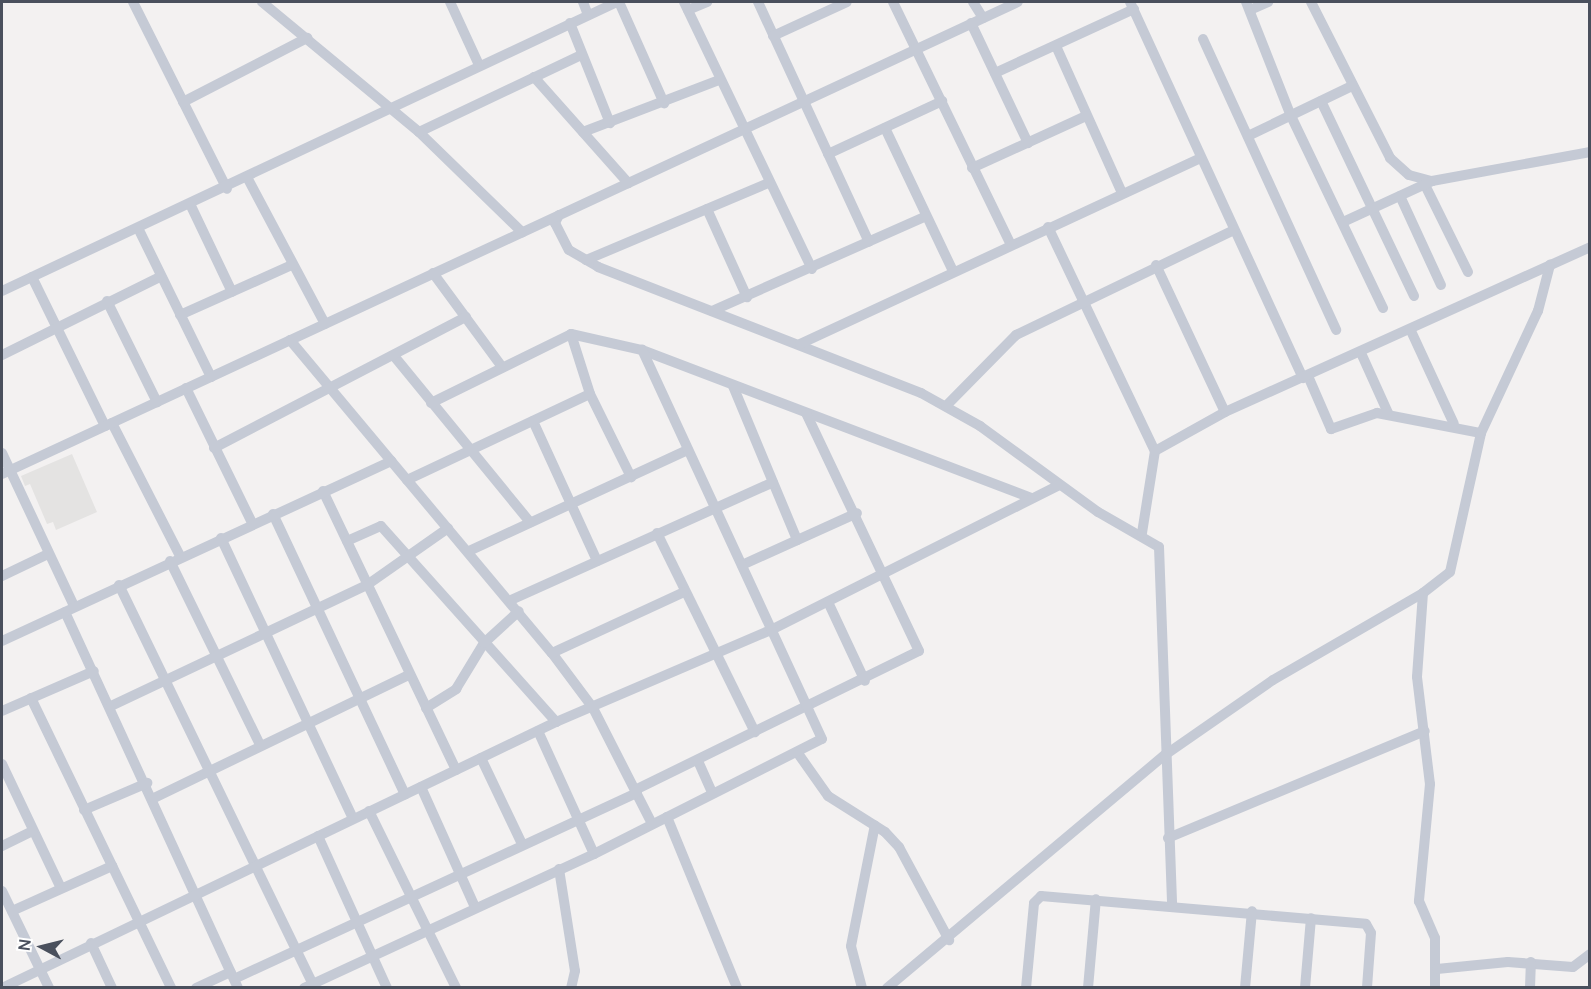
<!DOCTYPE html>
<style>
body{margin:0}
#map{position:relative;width:1591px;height:989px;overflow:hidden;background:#f3f1f1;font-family:Manrope,sans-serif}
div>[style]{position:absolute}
.education>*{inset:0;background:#e4e3e2}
.minor>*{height:10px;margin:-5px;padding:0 5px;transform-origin:5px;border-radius:5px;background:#c5cad5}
span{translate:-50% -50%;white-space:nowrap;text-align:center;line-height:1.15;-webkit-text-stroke:6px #fff;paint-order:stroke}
.frame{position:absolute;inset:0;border:3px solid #4a505d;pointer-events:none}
.north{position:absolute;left:12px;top:917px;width:60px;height:60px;-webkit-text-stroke:4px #fff;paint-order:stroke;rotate:277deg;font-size:16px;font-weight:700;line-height:24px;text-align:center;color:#4a505d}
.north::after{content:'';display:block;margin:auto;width:21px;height:27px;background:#4a505d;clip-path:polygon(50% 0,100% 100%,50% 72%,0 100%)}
</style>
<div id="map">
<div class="education">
<div style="clip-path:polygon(72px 454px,97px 512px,56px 530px,53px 522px,47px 524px,30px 484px,25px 486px,21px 476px)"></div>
</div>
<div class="minor">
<div style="left:133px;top:2px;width:209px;rotate:63.3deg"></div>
<div style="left:262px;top:2px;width:204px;rotate:39.6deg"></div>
<div style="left:419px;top:132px;width:144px;rotate:44.2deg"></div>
<div style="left:450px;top:2px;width:69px;rotate:65.3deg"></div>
<div style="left:583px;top:2px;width:14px;rotate:69deg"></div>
<div style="left:619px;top:2px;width:111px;rotate:66deg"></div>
<div style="left:684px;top:2px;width:296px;rotate:64.4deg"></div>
<div style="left:758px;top:2px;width:264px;rotate:65.2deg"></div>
<div style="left:893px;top:2px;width:270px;rotate:64.1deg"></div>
<div style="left:973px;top:2px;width:19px;rotate:58deg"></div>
<div style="left:1130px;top:2px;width:414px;rotate:65.3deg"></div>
<div style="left:1246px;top:2px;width:123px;rotate:68.5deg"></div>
<div style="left:1291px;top:116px;width:213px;rotate:64.4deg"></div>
<div style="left:1311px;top:2px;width:175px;rotate:63.1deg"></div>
<div style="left:1390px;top:158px;width:25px;rotate:42deg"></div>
<div style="left:1409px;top:175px;width:24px;rotate:15deg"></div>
<div style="left:1432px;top:181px;width:161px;rotate:-10.4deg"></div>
<div style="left:688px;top:10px;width:21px;rotate:-23deg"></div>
<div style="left:1250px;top:10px;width:20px;rotate:-24deg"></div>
<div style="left:570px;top:23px;width:108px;rotate:68.2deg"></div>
<div style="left:971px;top:23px;width:133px;rotate:64.6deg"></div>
<div style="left:773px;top:36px;width:81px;rotate:-24.7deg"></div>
<div style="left:1203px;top:39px;width:320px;rotate:65.4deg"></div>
<div style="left:1056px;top:46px;width:161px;rotate:65.8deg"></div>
<div style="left:995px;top:73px;width:153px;rotate:-24.7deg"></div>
<div style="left:534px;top:77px;width:142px;rotate:48.4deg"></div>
<div style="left:1321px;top:101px;width:216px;rotate:64.5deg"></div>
<div style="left:183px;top:102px;width:140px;rotate:-27.3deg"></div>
<div style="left:885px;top:128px;width:158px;rotate:64.6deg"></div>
<div style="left:419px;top:132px;width:179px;rotate:-25.4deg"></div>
<div style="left:583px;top:132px;width:146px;rotate:-20.9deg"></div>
<div style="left:1248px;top:136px;width:115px;rotate:-25.7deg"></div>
<div style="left:828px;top:154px;width:126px;rotate:-24.9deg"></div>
<div style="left:972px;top:168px;width:125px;rotate:-24.5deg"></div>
<div style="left:248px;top:179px;width:164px;rotate:62deg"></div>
<div style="left:1425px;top:185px;width:97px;rotate:63.7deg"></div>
<div style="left:1400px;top:196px;width:98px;rotate:65.3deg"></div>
<div style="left:191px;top:206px;width:95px;rotate:64.5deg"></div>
<div style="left:707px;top:209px;width:97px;rotate:65.6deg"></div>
<div style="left:559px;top:215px;width:9px;rotate:117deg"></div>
<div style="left:555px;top:223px;width:30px;rotate:63deg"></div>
<div style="left:569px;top:250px;width:34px;rotate:30deg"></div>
<div style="left:598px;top:267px;width:347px;rotate:21.3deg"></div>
<div style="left:921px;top:393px;width:68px;rotate:29.2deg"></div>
<div style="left:980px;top:426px;width:146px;rotate:36.1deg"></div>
<div style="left:1098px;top:512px;width:70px;rotate:29.8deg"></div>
<div style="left:1159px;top:547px;width:357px;rotate:87.9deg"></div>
<div style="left:1343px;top:222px;width:98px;rotate:-24.7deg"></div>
<div style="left:1048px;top:227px;width:248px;rotate:64.5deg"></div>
<div style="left:138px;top:228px;width:166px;rotate:63.9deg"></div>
<div style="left:586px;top:260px;width:198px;rotate:-22.9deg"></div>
<div style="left:1156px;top:265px;width:162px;rotate:64.9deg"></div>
<div style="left:433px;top:273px;width:117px;rotate:53.7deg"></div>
<div style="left:32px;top:277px;width:166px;rotate:63.9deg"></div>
<div style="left:2px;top:291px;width:680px;rotate:-25.17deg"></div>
<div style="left:107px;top:301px;width:113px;rotate:63.7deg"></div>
<div style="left:712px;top:311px;width:234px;rotate:-23.9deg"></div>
<div style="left:180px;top:315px;width:123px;rotate:-24.1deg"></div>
<div style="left:1411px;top:331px;width:102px;rotate:65.2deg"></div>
<div style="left:571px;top:334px;width:63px;rotate:72.4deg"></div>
<div style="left:590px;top:394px;width:93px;rotate:63.7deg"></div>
<div style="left:290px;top:340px;width:408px;rotate:50.1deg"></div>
<div style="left:552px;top:653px;width:69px;rotate:53.3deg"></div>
<div style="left:593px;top:708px;width:130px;rotate:63deg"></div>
<div style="left:800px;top:344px;width:440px;rotate:-24.9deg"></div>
<div style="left:1361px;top:353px;width:68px;rotate:65.7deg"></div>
<div style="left:2px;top:355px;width:176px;rotate:-26.3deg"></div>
<div style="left:394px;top:356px;width:215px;rotate:50.7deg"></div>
<div style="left:1308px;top:376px;width:58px;rotate:66.5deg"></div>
<div style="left:1331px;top:429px;width:49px;rotate:-19.2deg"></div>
<div style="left:1377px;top:413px;width:106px;rotate:10.9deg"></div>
<div style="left:733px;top:386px;width:167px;rotate:67.4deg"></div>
<div style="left:186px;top:388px;width:150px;rotate:63.9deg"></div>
<div style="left:431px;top:403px;width:156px;rotate:-26.2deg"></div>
<div style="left:571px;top:334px;width:73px;rotate:12.7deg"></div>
<div style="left:642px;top:350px;width:417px;rotate:20.8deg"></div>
<div style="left:946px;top:406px;width:100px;rotate:-45.4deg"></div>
<div style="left:1016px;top:335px;width:242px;rotate:-25.7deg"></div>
<div style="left:533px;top:421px;width:154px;rotate:65.4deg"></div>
<div style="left:112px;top:423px;width:149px;rotate:62.9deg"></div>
<div style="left:214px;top:448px;width:284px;rotate:-27.5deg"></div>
<div style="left:2px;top:453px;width:169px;rotate:64.8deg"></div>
<div style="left:2px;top:474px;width:1120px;rotate:-24.92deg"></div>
<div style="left:407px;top:480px;width:202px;rotate:-25.2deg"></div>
<div style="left:323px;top:491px;width:309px;rotate:64.5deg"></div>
<div style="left:273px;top:514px;width:310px;rotate:64.8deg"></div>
<div style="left:657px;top:533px;width:222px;rotate:63.8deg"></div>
<div style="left:1142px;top:533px;width:83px;rotate:-81deg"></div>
<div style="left:1155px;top:451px;width:80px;rotate:-29.1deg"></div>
<div style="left:1225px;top:412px;width:401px;rotate:-24.3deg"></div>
<div style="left:221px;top:538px;width:310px;rotate:64.8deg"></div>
<div style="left:347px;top:541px;width:37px;rotate:-24deg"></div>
<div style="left:381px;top:526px;width:263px;rotate:48.2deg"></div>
<div style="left:469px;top:551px;width:241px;rotate:-24.8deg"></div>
<div style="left:170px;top:561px;width:205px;rotate:63.9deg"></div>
<div style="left:742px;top:565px;width:126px;rotate:-24.3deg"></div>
<div style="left:2px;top:576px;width:51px;rotate:-25.6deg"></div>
<div style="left:119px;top:585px;width:448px;rotate:64.1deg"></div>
<div style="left:1423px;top:593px;width:84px;rotate:94.1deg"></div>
<div style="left:1417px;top:677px;width:108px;rotate:83.1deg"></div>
<div style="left:1430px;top:784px;width:118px;rotate:95.4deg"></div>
<div style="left:1419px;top:901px;width:40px;rotate:66.6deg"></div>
<div style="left:1435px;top:938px;width:50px;rotate:90deg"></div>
<div style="left:511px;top:600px;width:287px;rotate:-24.2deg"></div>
<div style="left:828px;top:602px;width:87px;rotate:64.9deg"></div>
<div style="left:65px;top:612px;width:414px;rotate:65.3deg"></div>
<div style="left:2px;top:641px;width:429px;rotate:-24.8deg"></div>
<div style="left:552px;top:653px;width:145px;rotate:-24.8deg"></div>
<div style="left:31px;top:698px;width:322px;rotate:64.2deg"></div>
<div style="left:111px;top:706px;width:283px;rotate:-25.3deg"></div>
<div style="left:367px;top:585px;width:99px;rotate:-35.1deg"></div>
<div style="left:426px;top:708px;width:36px;rotate:-32deg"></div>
<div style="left:456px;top:689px;width:54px;rotate:-58.7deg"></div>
<div style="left:484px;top:643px;width:47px;rotate:-42.4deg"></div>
<div style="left:2px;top:711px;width:100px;rotate:-23.5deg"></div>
<div style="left:538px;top:731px;width:135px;rotate:65.5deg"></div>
<div style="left:797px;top:752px;width:54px;rotate:54.8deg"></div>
<div style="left:828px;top:796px;width:67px;rotate:32.3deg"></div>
<div style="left:885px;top:832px;width:21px;rotate:47deg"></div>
<div style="left:899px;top:847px;width:106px;rotate:61.7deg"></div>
<div style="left:481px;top:758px;width:95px;rotate:64.5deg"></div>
<div style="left:698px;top:761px;width:34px;rotate:66deg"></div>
<div style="left:2px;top:764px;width:137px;rotate:64.6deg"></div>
<div style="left:421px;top:787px;width:132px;rotate:65.8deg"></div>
<div style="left:635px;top:790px;width:316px;rotate:-26.1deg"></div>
<div style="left:919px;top:651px;width:263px;rotate:-115.4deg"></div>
<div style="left:154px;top:798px;width:284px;rotate:-25.8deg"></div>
<div style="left:84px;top:810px;width:69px;rotate:-23.2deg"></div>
<div style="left:369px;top:811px;width:197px;rotate:63.8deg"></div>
<div style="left:667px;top:817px;width:185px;rotate:67.7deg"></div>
<div style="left:318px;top:836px;width:167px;rotate:65.6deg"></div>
<div style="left:1168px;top:838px;width:278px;rotate:-22.6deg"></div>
<div style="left:2px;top:846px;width:34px;rotate:-26deg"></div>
<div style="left:559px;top:869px;width:103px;rotate:81.1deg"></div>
<div style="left:575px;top:971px;width:17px;rotate:103deg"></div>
<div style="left:2px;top:891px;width:108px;rotate:64.1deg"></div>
<div style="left:12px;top:911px;width:110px;rotate:-24.2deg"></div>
<div style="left:91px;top:943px;width:50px;rotate:65deg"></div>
<div style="left:1437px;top:969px;width:71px;rotate:-5.6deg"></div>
<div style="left:1508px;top:962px;width:65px;rotate:4.4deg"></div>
<div style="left:1573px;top:967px;width:21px;rotate:-37deg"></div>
<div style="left:234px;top:979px;width:444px;rotate:-24.8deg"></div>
<div style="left:2px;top:988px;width:615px;rotate:-25.65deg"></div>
<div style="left:556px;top:722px;width:236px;rotate:-23.2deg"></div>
<div style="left:773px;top:629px;width:320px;rotate:-26.7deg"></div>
<div style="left:196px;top:988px;width:38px;rotate:-25deg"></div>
<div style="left:304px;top:988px;width:319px;rotate:-24.8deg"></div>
<div style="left:594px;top:854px;width:255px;rotate:-26.8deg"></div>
<div style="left:822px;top:739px;width:429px;rotate:-114.8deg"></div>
<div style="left:862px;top:988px;width:43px;rotate:-104.7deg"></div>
<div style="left:851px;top:946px;width:123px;rotate:-78.8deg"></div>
<div style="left:887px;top:988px;width:363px;rotate:-40deg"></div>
<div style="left:1165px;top:755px;width:131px;rotate:-34.8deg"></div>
<div style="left:1273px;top:680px;width:173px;rotate:-30.1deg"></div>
<div style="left:1423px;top:593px;width:34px;rotate:-38deg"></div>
<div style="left:1450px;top:572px;width:142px;rotate:-77.4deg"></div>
<div style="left:1481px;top:433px;width:135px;rotate:-65deg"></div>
<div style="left:1538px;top:311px;width:48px;rotate:-75.4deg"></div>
<div style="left:1026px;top:988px;width:85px;rotate:-84.6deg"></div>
<div style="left:1034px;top:903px;width:10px;rotate:-45deg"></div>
<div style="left:1041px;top:896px;width:326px;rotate:4.9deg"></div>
<div style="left:1366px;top:924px;width:10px;rotate:61deg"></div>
<div style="left:1371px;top:933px;width:55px;rotate:94.2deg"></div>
<div style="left:1088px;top:988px;width:89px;rotate:-84.9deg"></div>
<div style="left:1245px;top:988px;width:77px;rotate:-84.8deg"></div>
<div style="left:1305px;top:988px;width:70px;rotate:-85.1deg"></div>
<div style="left:1530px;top:988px;width:26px;rotate:-88deg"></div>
</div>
<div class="frame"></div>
<div class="north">N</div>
</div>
